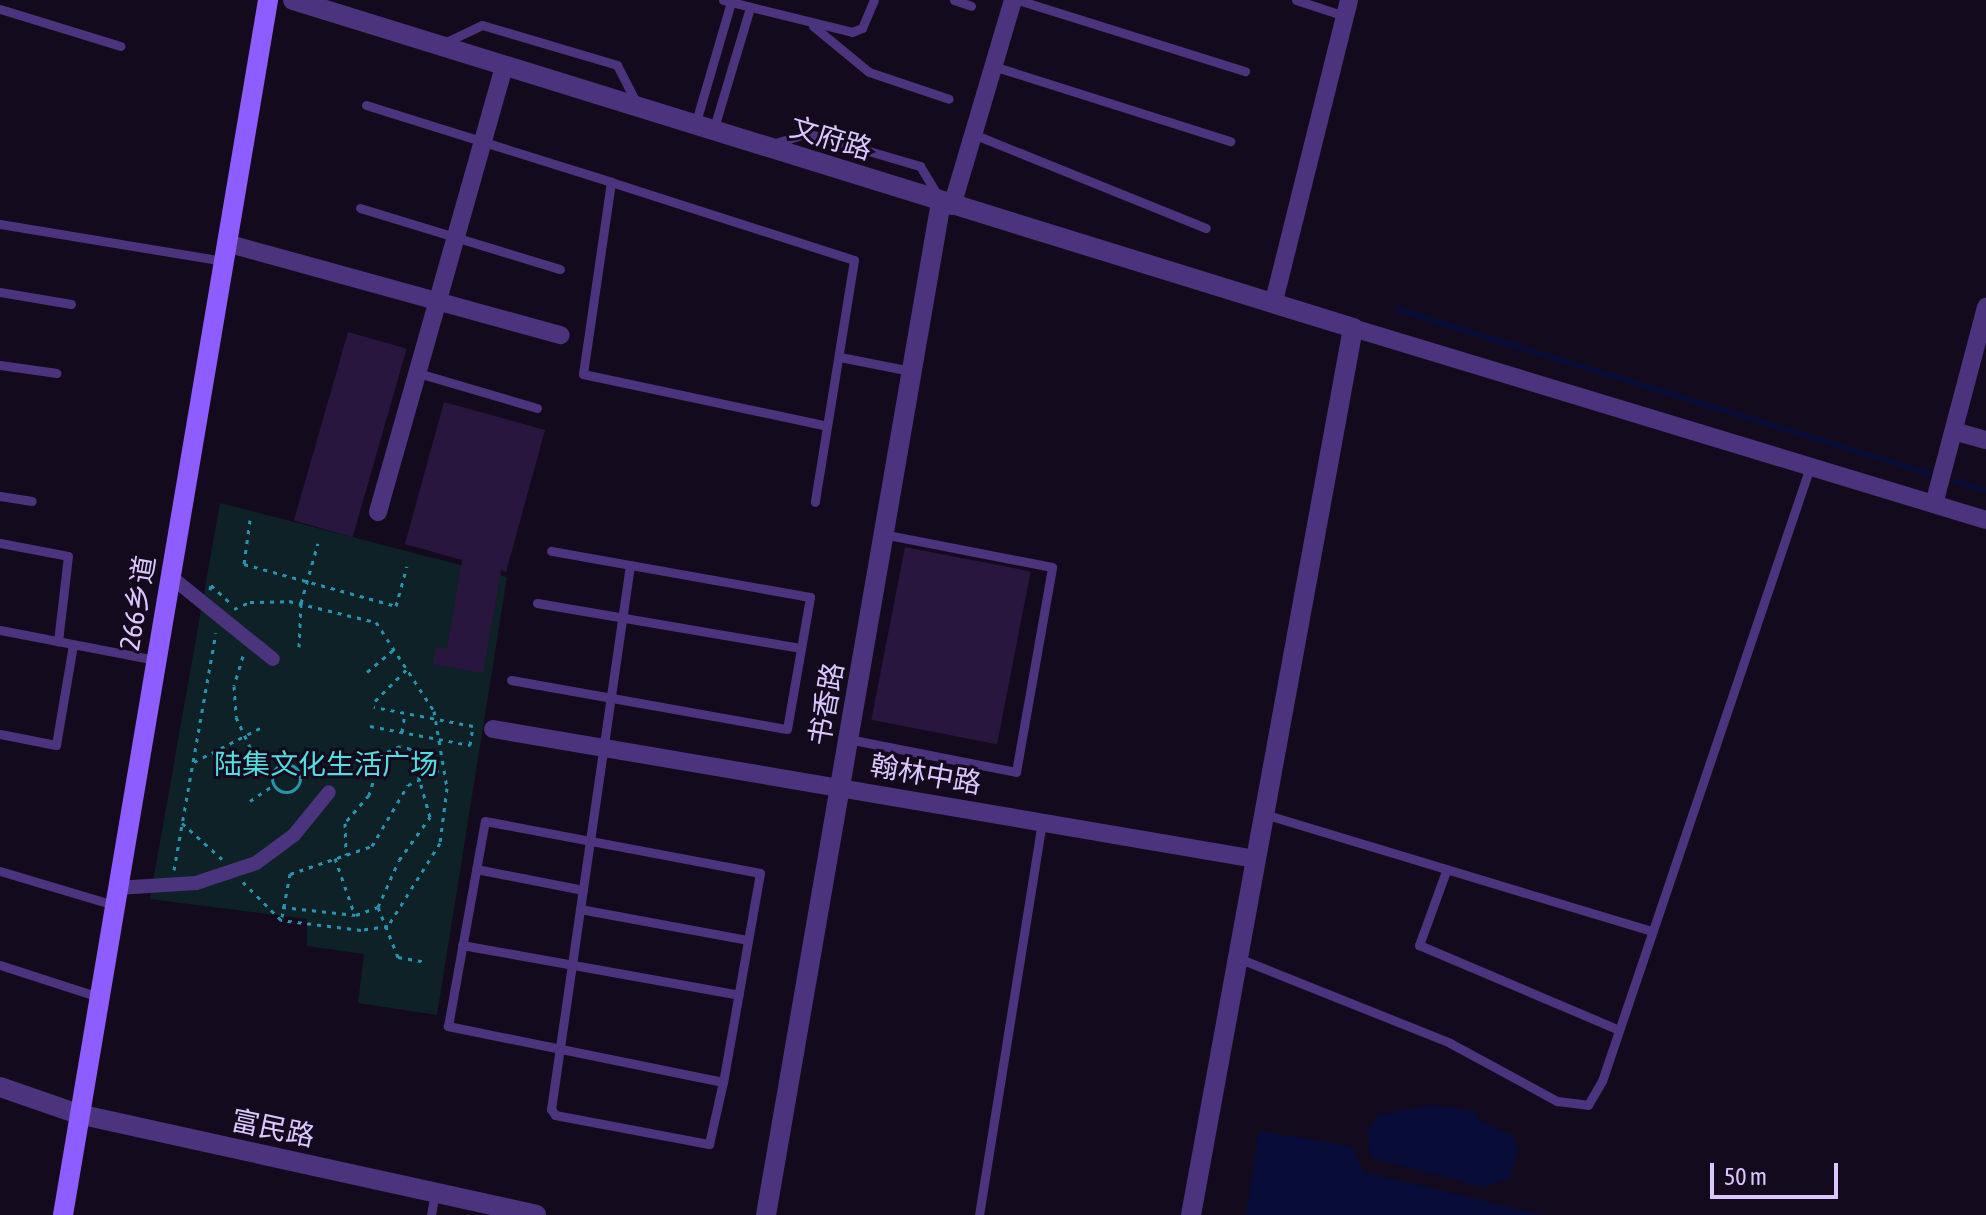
<!DOCTYPE html>
<meta charset="utf-8">
<style>
body{margin:0}
#map{position:relative;width:1986px;height:1215px;overflow:hidden;background:#130b1d;font-family:"Asap Condensed","Noto Sans SC",sans-serif}
div>[style]{position:absolute}
.green>*{inset:0;background:#0e2127}
.water>*{inset:0;background:#070c39}
.stream>*{height:5px;margin:-2.5px;padding:0 2.5px;transform-origin:2.5px;border-radius:2.5px;background:#070c39}
.building>*{inset:0;background:#29163e;transform-origin:0 0}
.path>*{height:3px;margin-top:-1.5px;transform-origin:0;background:repeating-linear-gradient(90deg,#2994b0 0 4px,transparent 0 10px)}
.path>.ring{margin:-1.5px;padding:0;box-sizing:content-box;background:none;border:3px solid #2994b0;border-radius:50%}
.service>*{height:9px;margin:-4.5px;padding:0 4.5px;transform-origin:4.5px;border-radius:4.5px;background:#4b347d}
.pedestrian>*{height:14px;margin:-7px;padding:0 7px;transform-origin:7px;border-radius:7px;background:#4b347d}
.minor>*{height:18px;margin:-9px;padding:0 9px;transform-origin:9px;border-radius:9px;background:#4b347d}
.tertiary>*{height:20px;margin:-10px;padding:0 10px;transform-origin:10px;border-radius:10px;background:#4b347d}
.secondary>*{height:20px;margin:-10px;padding:0 10px;transform-origin:10px;border-radius:10px;background:#8d5dff}
span{translate:-50% -50%;white-space:nowrap;text-align:center;line-height:1.15;-webkit-text-stroke:6px #130b1d;paint-order:stroke}
.street-label{font-size:28px;color:#dcc6ff}
.park-label{font-size:28px;color:#50dee1}
.scale{position:absolute;left:1710px;top:1163px;width:128px;height:36px;box-sizing:border-box;border:4px solid #dcc6ff;border-top:0;padding-left:10px;font-size:24px;line-height:28px;white-space:nowrap;color:#dcc6ff;-webkit-text-stroke:6px #130b1d;paint-order:stroke}
</style>
<div id="map">
<div class="green">
<div style="clip-path:polygon(220px 503px,507px 577px,437px 1015px,358px 1003px,364px 954px,307px 946px,307px 919px,150px 899px)"></div>
</div>
<div class="water">
<div style="clip-path:polygon(1433px 1105px,1476px 1112px,1479px 1120px,1512px 1135px,1518px 1149px,1510px 1178px,1484px 1187px,1371px 1158px,1367px 1130px,1379px 1115px)"></div>
<div style="clip-path:polygon(1259px 1131px,1351px 1146px,1364px 1172px,1543px 1215px,1246px 1215px)"></div>
</div>
<div class="stream">
<div style="left:1397px;top:309px;width:563px;rotate:17.15deg"></div>
<div style="left:1955px;top:481px;width:32px;rotate:16deg"></div>
</div>
<div class="building">
<div style="left:348px;top:332px;width:61px;height:196px;rotate:16deg"></div>
<div style="clip-path:polygon(444px 402px,545px 430px,506px 572px,501px 570px,483px 673px,433px 664px,436px 647px,447px 649px,462px 560px,405px 544px)"></div>
<div style="left:905px;top:547px;width:128px;height:176px;rotate:11deg"></div>
</div>
<div class="path">
<div style="left:250px;top:520px;width:44px;rotate:97.8deg"></div>
<div style="left:244px;top:564px;width:158px;rotate:15.4deg"></div>
<div style="left:396px;top:606px;width:41px;rotate:-74.6deg"></div>
<div style="left:210px;top:590px;width:5px;rotate:-79deg"></div>
<div style="left:211px;top:585px;width:26px;rotate:43deg"></div>
<div style="left:234px;top:609px;width:17px;rotate:-24deg"></div>
<div style="left:250px;top:602px;width:39px;rotate:-1deg"></div>
<div style="left:289px;top:601px;width:89px;rotate:13.6deg"></div>
<div style="left:376px;top:622px;width:106px;rotate:56.9deg"></div>
<div style="left:434px;top:711px;width:78px;rotate:80.4deg"></div>
<div style="left:447px;top:788px;width:55px;rotate:97.3deg"></div>
<div style="left:440px;top:843px;width:98px;rotate:122.1deg"></div>
<div style="left:388px;top:926px;width:27px;rotate:172deg"></div>
<div style="left:361px;top:930px;width:81px;rotate:-172.9deg"></div>
<div style="left:281px;top:920px;width:54px;rotate:-135deg"></div>
<div style="left:299px;top:647px;width:44px;rotate:-87.4deg"></div>
<div style="left:301px;top:603px;width:62px;rotate:-74.2deg"></div>
<div style="left:243px;top:656px;width:31px;rotate:107deg"></div>
<div style="left:234px;top:686px;width:31px;rotate:86deg"></div>
<div style="left:236px;top:717px;width:38px;rotate:65deg"></div>
<div style="left:252px;top:752px;width:28px;rotate:39deg"></div>
<div style="left:367px;top:672px;width:39px;rotate:-40deg"></div>
<div style="left:375px;top:701px;width:48px;rotate:-45deg"></div>
<div style="left:370px;top:726px;width:102px;rotate:10.8deg"></div>
<div style="left:470px;top:745px;width:19px;rotate:-81deg"></div>
<div style="left:473px;top:726px;width:101px;rotate:-169.1deg"></div>
<div style="left:402px;top:732px;width:19px;rotate:-81deg"></div>
<div style="left:194px;top:762px;width:79px;rotate:-27.2deg"></div>
<div class="ring" style="left:272px;top:764px;width:25px;height:25px"></div>
<div style="left:250px;top:801px;width:29px;rotate:-34deg"></div>
<div style="left:182px;top:823px;width:54px;rotate:42deg"></div>
<div style="left:335px;top:858px;width:58px;rotate:70.9deg"></div>
<div style="left:174px;top:870px;width:241px;rotate:-80deg"></div>
<div style="left:282px;top:907px;width:74px;rotate:6.2deg"></div>
<div style="left:356px;top:915px;width:23px;rotate:-20deg"></div>
<div style="left:378px;top:907px;width:51px;rotate:-65.9deg"></div>
<div style="left:399px;top:860px;width:53px;rotate:-54.2deg"></div>
<div style="left:430px;top:817px;width:71px;rotate:-105.6deg"></div>
<div style="left:411px;top:749px;width:11px;rotate:-165deg"></div>
<div style="left:400px;top:746px;width:20px;rotate:156deg"></div>
<div style="left:382px;top:754px;width:43px;rotate:107.6deg"></div>
<div style="left:369px;top:795px;width:37px;rotate:131deg"></div>
<div style="left:345px;top:823px;width:32px;rotate:88deg"></div>
<div style="left:378px;top:907px;width:54px;rotate:68.2deg"></div>
<div style="left:398px;top:957px;width:29px;rotate:10deg"></div>
<div style="left:282px;top:917px;width:44px;rotate:-79.5deg"></div>
<div style="left:290px;top:874px;width:87px;rotate:-18.9deg"></div>
<div style="left:372px;top:846px;width:71px;rotate:-59.5deg"></div>
<div style="left:408px;top:785px;width:40px;rotate:-25deg"></div>
</div>
<div class="service">
<div style="left:723px;top:0;width:133px;rotate:13.9deg"></div>
<div style="left:852px;top:32px;width:11px;rotate:-22deg"></div>
<div style="left:862px;top:28px;width:30px;rotate:-67deg"></div>
<div style="left:954px;top:0;width:18px;rotate:19deg"></div>
<div style="left:1018px;top:0;width:238px;rotate:17.4deg"></div>
<div style="left:1296px;top:0;width:52px;rotate:18.1deg"></div>
<div style="left:0;top:9px;width:126px;rotate:17.1deg"></div>
<div style="left:813px;top:26px;width:72px;rotate:39.4deg"></div>
<div style="left:869px;top:72px;width:84px;rotate:18.6deg"></div>
<div style="left:442px;top:44px;width:44px;rotate:-25.4deg"></div>
<div style="left:482px;top:25px;width:141px;rotate:16.5deg"></div>
<div style="left:617px;top:65px;width:46px;rotate:62.9deg"></div>
<div style="left:993px;top:66px;width:249px;rotate:17.6deg"></div>
<div style="left:366px;top:105px;width:257px;rotate:17.4deg"></div>
<div style="left:611px;top:182px;width:194px;rotate:98.3deg"></div>
<div style="left:583px;top:374px;width:249px;rotate:12deg"></div>
<div style="left:695px;top:125px;width:128px;rotate:-73.7deg"></div>
<div style="left:713px;top:131px;width:128px;rotate:-73.3deg"></div>
<div style="left:973px;top:134px;width:251px;rotate:22deg"></div>
<div style="left:772px;top:144px;width:37px;rotate:-17deg"></div>
<div style="left:807px;top:133px;width:118px;rotate:16.3deg"></div>
<div style="left:920px;top:166px;width:37px;rotate:59deg"></div>
<div style="left:611px;top:182px;width:255px;rotate:17.8deg"></div>
<div style="left:854px;top:260px;width:245px;rotate:99.2deg"></div>
<div style="left:360px;top:208px;width:209px;rotate:17deg"></div>
<div style="left:0;top:224px;width:226px;rotate:9.4deg"></div>
<div style="left:0;top:292px;width:72px;rotate:9.6deg"></div>
<div style="left:840px;top:357px;width:72px;rotate:11.2deg"></div>
<div style="left:0;top:365px;width:57px;rotate:8.1deg"></div>
<div style="left:418px;top:373px;width:124px;rotate:16.4deg"></div>
<div style="left:0;top:496px;width:32px;rotate:9deg"></div>
<div style="left:0;top:543px;width:69px;rotate:10.8deg"></div>
<div style="left:68px;top:556px;width:86px;rotate:96.7deg"></div>
<div style="left:630px;top:565px;width:550px;rotate:98.26deg"></div>
<div style="left:551px;top:1109px;width:7px;rotate:56deg"></div>
<div style="left:555px;top:1115px;width:157px;rotate:10.7deg"></div>
<div style="left:709px;top:1144px;width:64px;rotate:-77.3deg"></div>
<div style="left:537px;top:603px;width:268px;rotate:9.7deg"></div>
<div style="left:0;top:630px;width:159px;rotate:10.9deg"></div>
<div style="left:511px;top:680px;width:280px;rotate:10.1deg"></div>
<div style="left:787px;top:729px;width:134px;rotate:-80.1deg"></div>
<div style="left:810px;top:597px;width:263px;rotate:-169.9deg"></div>
<div style="left:0;top:734px;width:57px;rotate:11.1deg"></div>
<div style="left:56px;top:745px;width:102px;rotate:-80.4deg"></div>
<div style="left:848px;top:739px;width:171px;rotate:11.1deg"></div>
<div style="left:1016px;top:772px;width:208px;rotate:-80deg"></div>
<div style="left:1052px;top:567px;width:172px;rotate:-169deg"></div>
<div style="left:1264px;top:814px;width:405px;rotate:16.8deg"></div>
<div style="left:485px;top:821px;width:280px;rotate:10.7deg"></div>
<div style="left:760px;top:873px;width:212px;rotate:100deg"></div>
<div style="left:723px;top:1082px;width:281px;rotate:-168.5deg"></div>
<div style="left:448px;top:1026px;width:208px;rotate:-79.8deg"></div>
<div style="left:476px;top:869px;width:109px;rotate:11.1deg"></div>
<div style="left:0;top:871px;width:119px;rotate:16.6deg"></div>
<div style="left:1446px;top:871px;width:79px;rotate:110deg"></div>
<div style="left:1419px;top:945px;width:217px;rotate:23deg"></div>
<div style="left:580px;top:909px;width:171px;rotate:10.5deg"></div>
<div style="left:462px;top:945px;width:281px;rotate:10.2deg"></div>
<div style="left:1238px;top:958px;width:228px;rotate:21.8deg"></div>
<div style="left:1450px;top:1043px;width:122px;rotate:28.5deg"></div>
<div style="left:1557px;top:1101px;width:31px;rotate:7deg"></div>
<div style="left:1588px;top:1105px;width:28px;rotate:-60deg"></div>
<div style="left:1602px;top:1081px;width:648px;rotate:-71.29deg"></div>
<div style="left:0;top:965px;width:104px;rotate:17.9deg"></div>
<div style="left:431px;top:1215px;width:22px;rotate:-80deg"></div>
<div style="left:979px;top:1215px;width:398px;rotate:-80.9deg"></div>
</div>
<div class="pedestrian">
<div style="left:170px;top:576px;width:132px;rotate:38.9deg"></div>
<div style="left:117px;top:888px;width:79px;rotate:-3.6deg"></div>
<div style="left:196px;top:883px;width:63px;rotate:-18.4deg"></div>
<div style="left:256px;top:863px;width:47px;rotate:-36.4deg"></div>
<div style="left:294px;top:835px;width:55px;rotate:-50.9deg"></div>
</div>
<div class="minor">
<div style="left:952px;top:206px;width:215px;rotate:-73.5deg"></div>
<div style="left:226px;top:243px;width:347px;rotate:15.4deg"></div>
<div style="left:1274px;top:301px;width:310px;rotate:-76deg"></div>
<div style="left:1353px;top:328px;width:661px;rotate:16.87deg"></div>
<div style="left:1954px;top:431px;width:33px;rotate:16deg"></div>
<div style="left:1934px;top:504px;width:204px;rotate:-75.2deg"></div>
<div style="left:378px;top:512px;width:463px;rotate:-74.2deg"></div>
<div style="left:493px;top:729px;width:774px;rotate:9.67deg"></div>
</div>
<div class="tertiary">
<div style="left:293px;top:0;width:1110px;rotate:17.19deg"></div>
<div style="left:1353px;top:328px;width:902px;rotate:100.35deg"></div>
<div style="left:0;top:1087px;width:83px;rotate:19.1deg"></div>
<div style="left:78px;top:1114px;width:469px;rotate:12.4deg"></div>
<div style="left:766px;top:1215px;width:1028px;rotate:-80.2deg"></div>
</div>
<div class="secondary">
<div style="left:63px;top:1215px;width:1232px;rotate:-80.42deg"></div>
</div>
<div class="street-label">
<span style="left:831px;top:138px;rotate:17deg">文府路</span>
<span style="left:137px;top:603px;rotate:-80deg">266乡道</span>
<span style="left:826px;top:704px;rotate:-80deg">书香路</span>
<span style="left:926px;top:774px;rotate:10deg">翰林中路</span>
<span style="left:273px;top:1128px;rotate:12deg">富民路</span>
</div>
<div class="park-label">
<span style="left:326px;top:764px">陆集文化生活广场</span>
</div>
<div class="scale">50 m</div>
</div>
